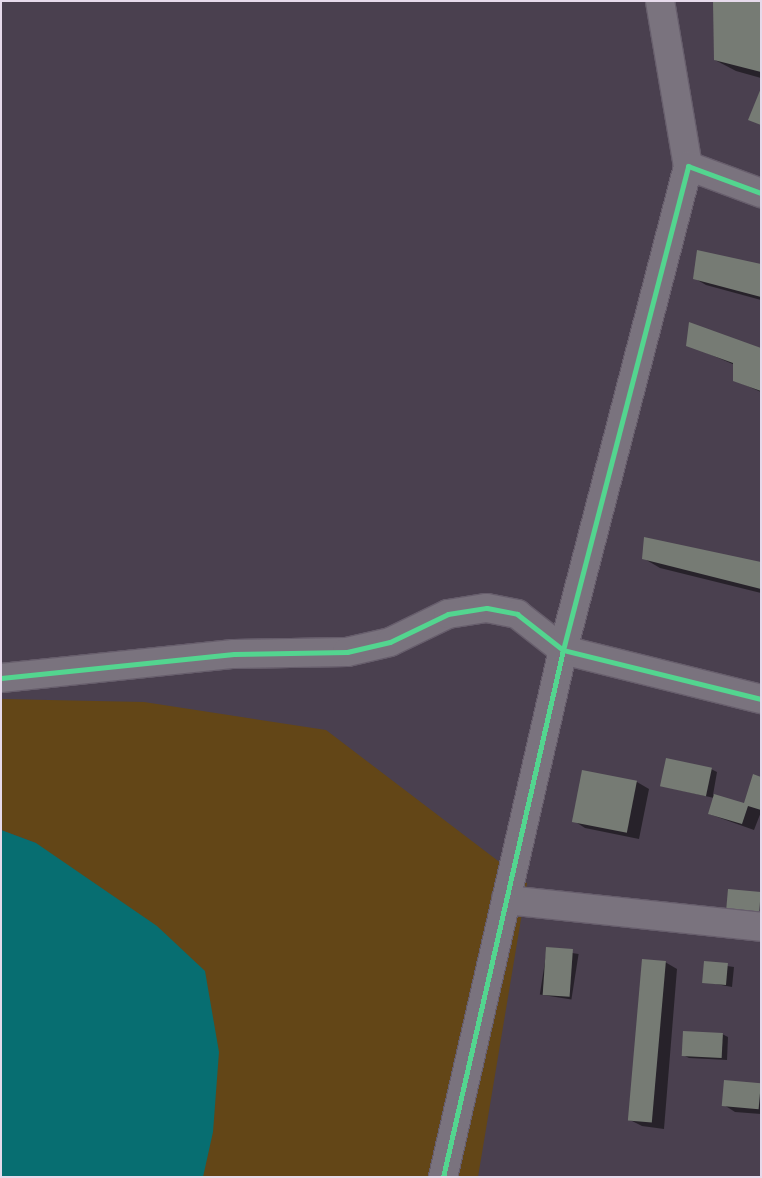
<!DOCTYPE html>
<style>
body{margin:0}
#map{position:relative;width:762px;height:1178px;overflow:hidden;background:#4a404f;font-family:"Source Serif 4",serif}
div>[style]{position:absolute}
.green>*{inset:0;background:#634617}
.water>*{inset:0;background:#076e71}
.shadow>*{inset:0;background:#0007;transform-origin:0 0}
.building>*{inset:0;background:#767b74;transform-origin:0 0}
.roads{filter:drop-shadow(1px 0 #675e6c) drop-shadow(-1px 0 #675e6c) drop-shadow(0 1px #675e6c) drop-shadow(0 -1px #675e6c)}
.minor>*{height:28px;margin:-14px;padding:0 14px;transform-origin:14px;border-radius:14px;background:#7a737e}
.cycleway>*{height:5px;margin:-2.5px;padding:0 2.5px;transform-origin:2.5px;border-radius:2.5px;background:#53d58f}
span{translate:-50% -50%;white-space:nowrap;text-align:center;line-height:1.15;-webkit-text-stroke:5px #43304a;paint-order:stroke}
.frame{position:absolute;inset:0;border:2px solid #e6daeb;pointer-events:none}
</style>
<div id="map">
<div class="green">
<div style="clip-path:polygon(1px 699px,144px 702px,326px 730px,527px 883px,478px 1177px,200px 1177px,36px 843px,1px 830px)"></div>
</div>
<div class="water">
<div style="clip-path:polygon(1px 830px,36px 843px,157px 926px,205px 971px,219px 1052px,213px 1132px,203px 1177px,1px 1177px)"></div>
</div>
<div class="shadow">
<div style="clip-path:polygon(761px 1px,761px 78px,736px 71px,715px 60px)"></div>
<div style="clip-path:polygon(761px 265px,761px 300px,706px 285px,694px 278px)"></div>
<div style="clip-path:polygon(688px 345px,761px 349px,761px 392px,734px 380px,735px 365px)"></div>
<div style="clip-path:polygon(643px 558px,761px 563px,761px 593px,660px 568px)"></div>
<div style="clip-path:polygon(711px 769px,717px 772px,713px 795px,745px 805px,761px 778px,761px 812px,754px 830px,709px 814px,714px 798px,662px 786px)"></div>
<div style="clip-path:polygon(583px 772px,637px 782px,649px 789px,639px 839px,585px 828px,574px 821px)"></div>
<div style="left:547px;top:949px;width:32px;height:46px;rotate:9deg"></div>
<div style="clip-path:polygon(665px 962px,677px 969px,664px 1129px,642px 1126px,630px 1120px)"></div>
<div style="clip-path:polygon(706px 963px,734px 967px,732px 987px,705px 982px)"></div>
<div style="clip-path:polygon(722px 1034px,728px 1037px,727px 1060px,689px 1058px,683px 1055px)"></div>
<div style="clip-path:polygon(761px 1084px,761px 1114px,735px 1112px,724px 1105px)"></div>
</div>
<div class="building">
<div style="clip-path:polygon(713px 1px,761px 1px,761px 72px,714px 60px)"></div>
<div style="clip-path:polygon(761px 88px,761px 125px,748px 120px)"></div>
<div style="clip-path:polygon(697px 250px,761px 264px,761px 297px,693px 279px)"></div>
<div style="clip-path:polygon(689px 322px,761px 348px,761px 391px,733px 381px,733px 363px,686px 346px)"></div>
<div style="clip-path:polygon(644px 537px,761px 562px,761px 589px,642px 559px)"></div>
<div style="left:666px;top:758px;width:47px;height:29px;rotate:12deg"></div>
<div style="left:582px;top:770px;width:56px;height:53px;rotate:11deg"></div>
<div style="clip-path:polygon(753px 774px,761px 777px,761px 810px,748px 806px,742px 824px,708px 814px,714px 794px,744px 803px)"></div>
<div style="left:728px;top:889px;width:33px;height:22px;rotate:5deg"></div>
<div style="left:546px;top:947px;width:27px;height:48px;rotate:4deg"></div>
<div style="left:642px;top:959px;width:24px;height:162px;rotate:5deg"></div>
<div style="left:704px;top:961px;width:24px;height:22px;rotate:5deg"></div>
<div style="left:683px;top:1031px;width:40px;height:25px;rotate:3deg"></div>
<div style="left:724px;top:1080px;width:37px;height:26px;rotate:5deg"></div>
</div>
<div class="roads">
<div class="minor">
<div style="left:660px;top:1px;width:167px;rotate:80.4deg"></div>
<div style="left:1px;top:678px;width:234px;rotate:-5.9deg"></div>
<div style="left:234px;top:654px;width:113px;rotate:-1deg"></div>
<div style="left:347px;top:652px;width:44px;rotate:-13.1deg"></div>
<div style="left:390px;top:642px;width:64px;rotate:-25.8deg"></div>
<div style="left:448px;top:614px;width:39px;rotate:-9deg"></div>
<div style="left:487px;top:608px;width:31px;rotate:11deg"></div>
<div style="left:517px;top:614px;width:58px;rotate:38deg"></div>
<div style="left:563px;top:650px;width:204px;rotate:13.9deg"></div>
<div style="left:506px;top:900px;width:256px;rotate:6deg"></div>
<div style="left:443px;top:1177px;width:540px;rotate:-77.17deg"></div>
<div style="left:563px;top:650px;width:500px;rotate:-75.5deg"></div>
<div style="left:688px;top:166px;width:78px;rotate:20.3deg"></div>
</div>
</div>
<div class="cycleway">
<div style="left:1px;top:678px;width:234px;rotate:-5.9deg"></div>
<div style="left:234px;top:654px;width:113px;rotate:-1deg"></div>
<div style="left:347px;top:652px;width:44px;rotate:-13.1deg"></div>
<div style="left:390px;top:642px;width:64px;rotate:-25.8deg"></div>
<div style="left:448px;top:614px;width:39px;rotate:-9deg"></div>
<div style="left:487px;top:608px;width:31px;rotate:11deg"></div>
<div style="left:517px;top:614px;width:58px;rotate:38deg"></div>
<div style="left:563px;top:650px;width:204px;rotate:13.9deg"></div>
<div style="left:443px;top:1177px;width:540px;rotate:-77.17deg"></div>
<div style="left:563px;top:650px;width:500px;rotate:-75.5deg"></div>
<div style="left:688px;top:166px;width:78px;rotate:20.3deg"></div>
</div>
<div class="frame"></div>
</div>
